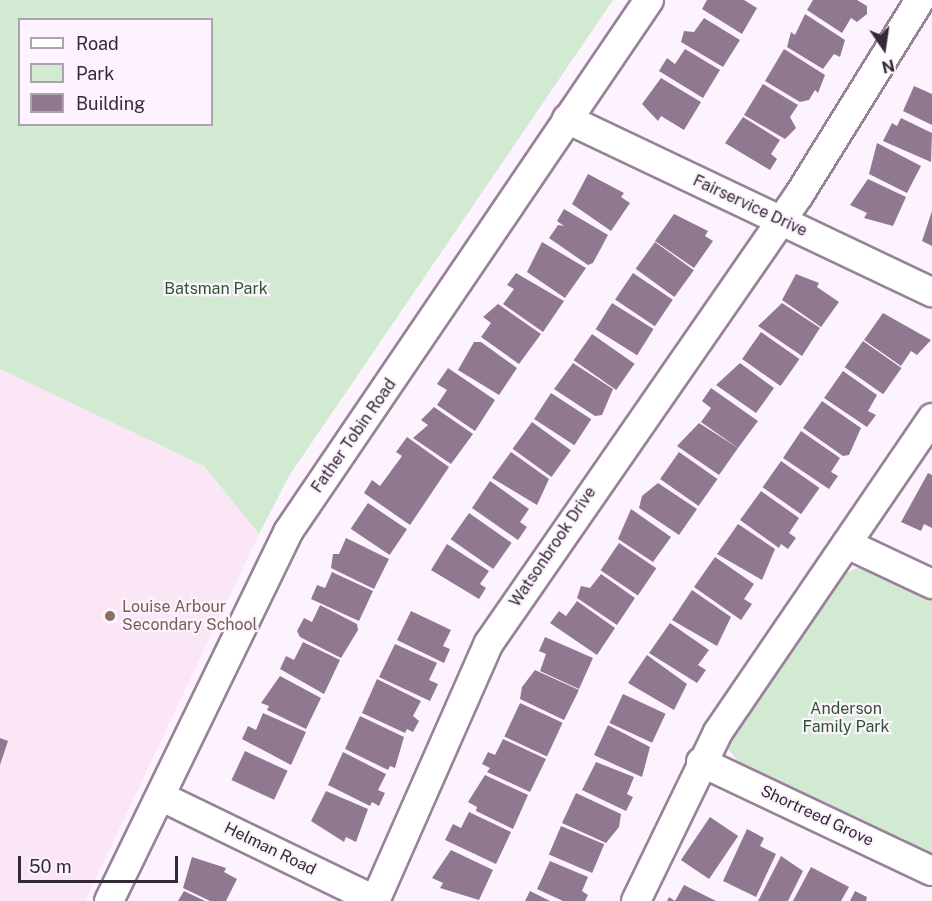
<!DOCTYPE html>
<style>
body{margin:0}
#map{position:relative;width:932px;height:901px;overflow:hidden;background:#fdf3fe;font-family:"Public Sans",sans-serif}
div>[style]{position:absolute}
.education>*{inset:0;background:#fae6f5}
.green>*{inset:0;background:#d2e9d2}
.building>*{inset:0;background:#907891;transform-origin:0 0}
.roads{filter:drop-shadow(2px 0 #99819a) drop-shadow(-2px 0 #99819a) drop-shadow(0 2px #99819a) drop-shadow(0 -2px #99819a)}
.minor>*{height:28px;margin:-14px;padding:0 14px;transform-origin:14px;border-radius:14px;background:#fff}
.dots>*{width:16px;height:16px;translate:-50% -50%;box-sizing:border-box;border:3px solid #fdf3fe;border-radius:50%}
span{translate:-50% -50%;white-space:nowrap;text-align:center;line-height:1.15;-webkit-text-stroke:4.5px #fdf3fe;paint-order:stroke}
.street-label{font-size:16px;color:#342a35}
.park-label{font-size:16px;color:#2d5630}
.education-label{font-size:16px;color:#785e54}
.left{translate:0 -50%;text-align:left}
.legend{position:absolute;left:18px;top:18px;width:195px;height:108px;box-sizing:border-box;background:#fdf3fe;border:2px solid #ada3ae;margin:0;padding:8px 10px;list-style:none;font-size:18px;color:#342a35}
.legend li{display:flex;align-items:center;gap:12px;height:30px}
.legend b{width:30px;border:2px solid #ada3ae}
.north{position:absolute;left:854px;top:18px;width:60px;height:60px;-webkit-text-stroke:4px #fdf3fe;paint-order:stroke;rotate:167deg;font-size:16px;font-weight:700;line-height:24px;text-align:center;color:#342a35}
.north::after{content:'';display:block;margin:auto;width:21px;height:27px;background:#342a35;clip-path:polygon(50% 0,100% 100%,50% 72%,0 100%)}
.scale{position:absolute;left:18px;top:856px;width:160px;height:27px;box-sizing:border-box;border:3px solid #342a35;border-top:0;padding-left:8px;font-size:18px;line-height:21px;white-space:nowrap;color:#342a35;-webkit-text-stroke:4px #fdf3fe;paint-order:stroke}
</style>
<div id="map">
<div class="education">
<div style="clip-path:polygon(0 369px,204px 466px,259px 534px,85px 901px,0 901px)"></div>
</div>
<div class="green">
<div style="clip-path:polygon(evenodd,0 0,613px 0,289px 476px,259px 534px,204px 466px,0 369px,0 0,20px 20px,212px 20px,212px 124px,20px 124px,20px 20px)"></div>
<div style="clip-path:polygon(861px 566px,932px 598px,932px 856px,742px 766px,728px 749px,729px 741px,840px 576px)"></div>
</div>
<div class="building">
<div style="clip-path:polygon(707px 0,744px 0,757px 8px,742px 34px,702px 9px)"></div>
<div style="clip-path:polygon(813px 0,857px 0,867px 6px,867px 14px,857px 22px,851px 18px,842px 33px,807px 10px)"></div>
<div style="clip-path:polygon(805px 14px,845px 40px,840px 57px,834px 54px,823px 69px,787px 47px,791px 32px,795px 35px)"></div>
<div style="clip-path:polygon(704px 18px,740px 40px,723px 67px,681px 42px,684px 31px,694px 32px)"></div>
<div style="clip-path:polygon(685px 49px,720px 70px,703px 98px,659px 71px,667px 58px,675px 64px)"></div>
<div style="clip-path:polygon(784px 49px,825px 75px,818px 93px,815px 90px,809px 100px,800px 102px,765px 81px)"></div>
<div style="clip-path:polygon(661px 78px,701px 102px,684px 130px,661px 116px,658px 121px,642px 104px)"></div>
<div style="clip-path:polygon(763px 84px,798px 105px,790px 117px,796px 128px,785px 139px,744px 115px)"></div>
<div style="clip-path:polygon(914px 86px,932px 94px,932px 125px,903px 111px)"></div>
<div style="clip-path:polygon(743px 117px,780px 140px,771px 154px,777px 159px,770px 170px,725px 143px)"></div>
<div style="clip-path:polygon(901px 118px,932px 133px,931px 162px,883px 141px,892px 123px,897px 126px)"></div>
<div style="clip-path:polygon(877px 143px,921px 166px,907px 193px,869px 174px)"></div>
<div style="clip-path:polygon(588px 174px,624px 193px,621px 197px,630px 203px,611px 231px,572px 204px)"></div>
<div style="clip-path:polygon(868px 179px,906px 197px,893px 226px,864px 218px,867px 213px,850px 205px)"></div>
<div style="clip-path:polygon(564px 209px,608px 235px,593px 263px,588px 265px,549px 238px,558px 225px,564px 226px,557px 221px)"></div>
<div style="clip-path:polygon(932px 211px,932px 246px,922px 241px)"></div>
<div style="clip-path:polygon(674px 214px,708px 231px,705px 236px,713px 241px,694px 268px,655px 241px)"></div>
<div style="clip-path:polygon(542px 242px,586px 268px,565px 298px,527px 272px)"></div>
<div style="left:655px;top:242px;width:48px;height:33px;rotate:36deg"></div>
<div style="clip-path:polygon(516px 273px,564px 301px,543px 332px,503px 304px,514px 289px,507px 285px)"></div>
<div style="left:633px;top:273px;width:48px;height:32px;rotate:34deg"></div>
<div style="clip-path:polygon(796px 274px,819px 283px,817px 287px,839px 302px,821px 327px,782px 300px)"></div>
<div style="left:612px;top:303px;width:49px;height:31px;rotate:32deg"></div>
<div style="clip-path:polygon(782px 303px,820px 328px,802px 356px,758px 326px)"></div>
<div style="clip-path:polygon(498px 304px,541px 334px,519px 364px,481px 337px,491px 323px,483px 317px)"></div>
<div style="clip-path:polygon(883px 313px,931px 340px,917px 355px,911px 351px,901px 366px,864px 340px)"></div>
<div style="left:761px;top:332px;width:47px;height:33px;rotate:35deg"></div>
<div style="left:592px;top:334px;width:52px;height:32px;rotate:35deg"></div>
<div style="left:863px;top:341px;width:47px;height:32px;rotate:35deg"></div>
<div style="clip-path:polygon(474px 342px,481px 342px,517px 368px,499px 395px,458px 370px)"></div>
<div style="clip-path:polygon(573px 363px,613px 389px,602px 415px,595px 416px,554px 389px)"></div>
<div style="clip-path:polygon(740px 363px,774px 388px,756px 413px,716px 385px)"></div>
<div style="clip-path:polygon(448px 368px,495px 400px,475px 431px,437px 405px,447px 390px,437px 384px)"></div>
<div style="clip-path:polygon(843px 371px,877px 395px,868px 411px,876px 415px,867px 427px,824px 398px)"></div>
<div style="clip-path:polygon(711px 388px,758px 421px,738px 448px,701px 422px,711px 408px,702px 401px)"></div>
<div style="left:551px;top:393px;width:48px;height:31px;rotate:33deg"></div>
<div style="clip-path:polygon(822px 401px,861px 428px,849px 455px,843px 456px,803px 428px)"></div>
<div style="clip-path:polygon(434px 407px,473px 434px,451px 464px,413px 438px,428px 425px,421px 420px)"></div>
<div style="left:532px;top:422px;width:48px;height:33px;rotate:36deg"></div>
<div style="clip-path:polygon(699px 423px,738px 448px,719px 475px,677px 446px)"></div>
<div style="clip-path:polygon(801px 431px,840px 458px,831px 472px,838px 476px,829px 489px,783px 458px)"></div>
<div style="clip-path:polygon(407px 437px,449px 467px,410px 525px,364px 493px,372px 480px,380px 486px,402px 456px,396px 452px)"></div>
<div style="clip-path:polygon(511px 452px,549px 479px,537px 505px,492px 478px)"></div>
<div style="left:679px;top:452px;width:47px;height:33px;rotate:35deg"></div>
<div style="left:781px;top:461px;width:47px;height:32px;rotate:35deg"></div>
<div style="clip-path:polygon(928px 473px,932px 475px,932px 528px,924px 524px,921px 531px,901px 522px)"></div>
<div style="clip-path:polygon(490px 481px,529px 509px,520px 522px,527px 527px,518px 540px,472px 508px)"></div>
<div style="clip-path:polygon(658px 483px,697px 509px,679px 535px,639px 508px,642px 496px)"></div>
<div style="clip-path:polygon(761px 491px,799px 518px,789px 533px,796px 538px,788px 549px,781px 544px,779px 548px,740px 520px)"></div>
<div style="left:368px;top:503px;width:47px;height:31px;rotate:34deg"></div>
<div style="clip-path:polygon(631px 509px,671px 537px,653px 562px,618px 539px)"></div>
<div style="left:469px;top:513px;width:52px;height:32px;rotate:35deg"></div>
<div style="clip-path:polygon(738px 524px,775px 549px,762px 580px,717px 554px)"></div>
<div style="clip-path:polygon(346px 538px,389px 559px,374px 589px,331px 568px,333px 554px,339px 554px)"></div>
<div style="left:619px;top:543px;width:45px;height:33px;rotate:34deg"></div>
<div style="clip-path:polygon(447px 544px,489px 571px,480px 584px,486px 588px,479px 599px,431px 570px)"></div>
<div style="clip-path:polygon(715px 557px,754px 584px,744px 599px,752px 604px,741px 620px,694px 587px)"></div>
<div style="clip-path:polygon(332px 572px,373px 591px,359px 621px,311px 599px,317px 585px,325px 588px)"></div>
<div style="clip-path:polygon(601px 574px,635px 598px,617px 625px,577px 598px,581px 586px,590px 588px)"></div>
<div style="clip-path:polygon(692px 590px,731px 617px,717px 646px,672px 620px)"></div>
<div style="clip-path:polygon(577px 601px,615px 628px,597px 655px,550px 623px,559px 611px,566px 616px)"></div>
<div style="clip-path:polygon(320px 605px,357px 624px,358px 630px,341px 658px,300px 637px,297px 631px,304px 618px,312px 622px)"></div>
<div style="clip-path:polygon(411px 611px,451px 630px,443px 646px,450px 649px,444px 663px,397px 640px)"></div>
<div style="clip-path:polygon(670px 623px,709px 650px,698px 665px,706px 670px,697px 683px,649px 653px)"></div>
<div style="clip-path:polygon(545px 637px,593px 658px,579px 689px,540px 671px,546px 654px,539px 651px)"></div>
<div style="clip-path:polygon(303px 642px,340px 660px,324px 694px,280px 669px,286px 656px,294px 660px)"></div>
<div style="clip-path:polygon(395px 644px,437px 663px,429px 680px,438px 684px,430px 701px,379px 677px)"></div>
<div style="clip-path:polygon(647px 655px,687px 684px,674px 710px,628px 683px)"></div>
<div style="clip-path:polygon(535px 670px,579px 690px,564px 720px,520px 699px,522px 687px)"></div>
<div style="clip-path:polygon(280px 676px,321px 698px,306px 729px,267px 710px,269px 706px,261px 703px)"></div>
<div style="clip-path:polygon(377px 679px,421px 701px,413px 716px,419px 721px,413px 732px,407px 729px,405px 733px,362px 713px)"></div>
<div style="left:623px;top:694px;width:47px;height:32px;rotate:25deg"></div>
<div style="left:520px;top:703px;width:47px;height:37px;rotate:25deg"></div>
<div style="clip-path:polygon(263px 713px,306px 732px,291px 765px,242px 739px,248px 726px,256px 730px)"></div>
<div style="clip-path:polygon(360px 716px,404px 737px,395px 768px,390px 766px,388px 770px,345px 749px)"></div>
<div style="clip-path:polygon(608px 725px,650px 747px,642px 777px,594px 755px)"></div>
<div style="clip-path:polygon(0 738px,8px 741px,0 765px)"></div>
<div style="clip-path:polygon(503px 739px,546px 759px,530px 792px,487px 772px,490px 768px,482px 764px,488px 752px,495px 755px)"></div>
<div style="left:245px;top:751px;width:47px;height:32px;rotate:25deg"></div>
<div style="clip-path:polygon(343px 752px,386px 774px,378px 790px,385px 793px,379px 806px,372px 802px,370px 806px,328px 785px)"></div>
<div style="clip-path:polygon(596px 762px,634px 777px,627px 794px,633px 797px,626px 811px,582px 790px)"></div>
<div style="clip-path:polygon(485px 775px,528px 795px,513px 829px,476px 811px,477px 807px,468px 802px)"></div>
<div style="clip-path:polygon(326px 791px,368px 809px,356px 842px,346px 837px,344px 842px,311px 821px)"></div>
<div style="clip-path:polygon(576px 793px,621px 814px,619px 827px,606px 843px,562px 823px)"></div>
<div style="clip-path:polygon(469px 812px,511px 832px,496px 864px,445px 840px,453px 824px,461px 828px)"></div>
<div style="left:710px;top:817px;width:34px;height:52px;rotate:34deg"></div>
<div style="left:561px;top:826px;width:47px;height:31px;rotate:23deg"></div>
<div style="clip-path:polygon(747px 829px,764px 838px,760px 846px,776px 854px,756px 897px,723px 881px)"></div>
<div style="clip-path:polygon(451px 850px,493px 870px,479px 900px,440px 888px,443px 883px,432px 878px)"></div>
<div style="clip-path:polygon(781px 856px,803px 871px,788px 901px,758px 901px)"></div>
<div style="clip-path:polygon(192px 857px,226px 868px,224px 872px,237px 879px,226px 901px,210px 901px,183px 888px)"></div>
<div style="clip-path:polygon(550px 861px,588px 877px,582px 891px,588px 895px,585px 901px,563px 901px,537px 889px)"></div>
<div style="clip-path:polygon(811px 867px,849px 887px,841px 901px,793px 901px)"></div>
<div style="clip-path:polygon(684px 885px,716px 901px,667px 901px,669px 897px,675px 901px)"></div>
<div style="clip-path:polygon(184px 891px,205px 901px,178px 901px)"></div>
<div style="clip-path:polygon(530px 891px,550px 901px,525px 901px)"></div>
<div style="clip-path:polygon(855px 891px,867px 897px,866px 901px,850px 901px)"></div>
</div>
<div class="roads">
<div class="minor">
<div style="left:567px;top:119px;width:404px;rotate:25.4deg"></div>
<div style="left:847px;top:544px;width:94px;rotate:25.2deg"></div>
<div style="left:701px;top:762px;width:255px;rotate:25.3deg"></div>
<div style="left:162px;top:797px;width:238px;rotate:25.9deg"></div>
<div style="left:109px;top:901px;width:410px;rotate:-64.1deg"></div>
<div style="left:288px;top:532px;width:643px;rotate:-55.84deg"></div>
<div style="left:375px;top:901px;width:282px;rotate:-66.2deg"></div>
<div style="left:489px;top:643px;width:545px;rotate:-55.32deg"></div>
<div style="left:799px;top:195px;width:229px;rotate:-58.2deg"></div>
<div style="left:636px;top:901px;width:188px;rotate:-64.1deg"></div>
<div style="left:718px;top:732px;width:380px;rotate:-55.7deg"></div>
</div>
</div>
<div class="dots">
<div style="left:110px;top:616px;background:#8d6e63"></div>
</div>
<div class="street-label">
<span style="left:750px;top:206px;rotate:25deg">Fairservice Drive</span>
<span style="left:354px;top:436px;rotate:-55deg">Father Tobin Road</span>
<span style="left:553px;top:547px;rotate:-56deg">Watsonbrook Drive</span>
<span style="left:817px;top:816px;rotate:25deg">Shortreed Grove</span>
<span style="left:270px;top:849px;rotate:26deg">Helman Road</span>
</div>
<div class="park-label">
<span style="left:216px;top:289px">Batsman Park</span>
<span style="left:846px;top:718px">Anderson<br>Family Park</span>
</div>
<div class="education-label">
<span class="left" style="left:122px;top:616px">Louise Arbour<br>Secondary School</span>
</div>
<ul class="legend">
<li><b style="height:8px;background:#fff"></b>Road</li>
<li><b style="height:16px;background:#d2e9d2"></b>Park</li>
<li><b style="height:16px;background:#907891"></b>Building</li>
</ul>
<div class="north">N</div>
<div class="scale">50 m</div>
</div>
